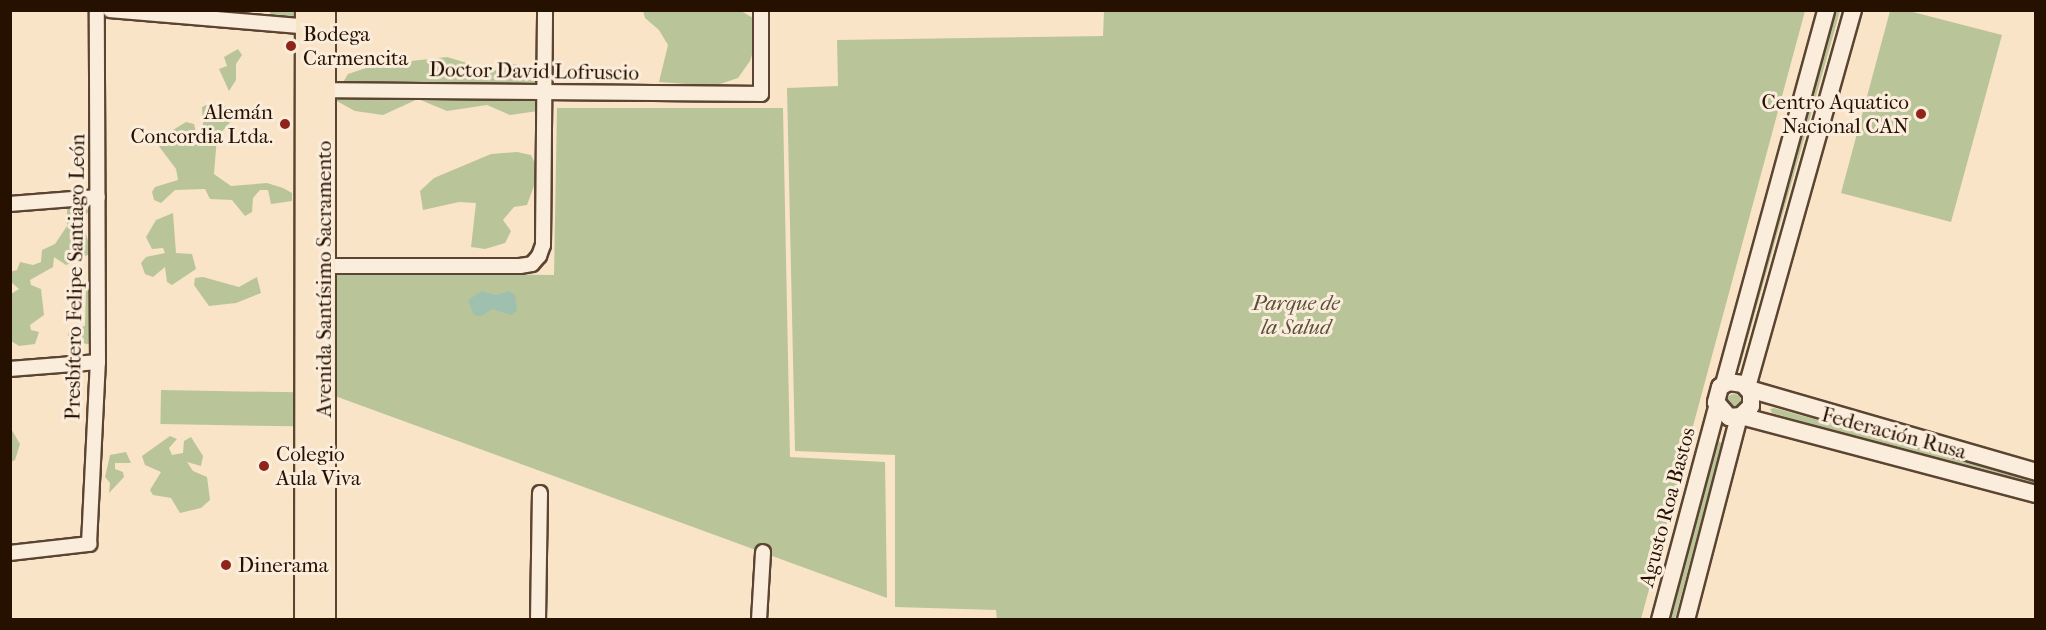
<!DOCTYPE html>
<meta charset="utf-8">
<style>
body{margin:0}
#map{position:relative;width:2046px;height:630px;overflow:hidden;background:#f9e4c7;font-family:"IM FELL French Canon",serif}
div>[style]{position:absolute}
.green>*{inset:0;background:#b9c599;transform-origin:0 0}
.round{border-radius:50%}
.water>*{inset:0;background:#9fbfaf}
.roads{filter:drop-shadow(2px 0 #5b4532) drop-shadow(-2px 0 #5b4532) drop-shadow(0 2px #5b4532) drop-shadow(0 -2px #5b4532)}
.minor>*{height:14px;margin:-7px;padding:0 7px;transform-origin:7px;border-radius:7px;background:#fbeddb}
.tertiary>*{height:16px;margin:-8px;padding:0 8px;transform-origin:8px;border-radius:8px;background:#fbeddb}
.primary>*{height:21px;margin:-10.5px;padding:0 10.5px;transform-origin:10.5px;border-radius:10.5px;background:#f9e4c7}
.dots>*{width:16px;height:16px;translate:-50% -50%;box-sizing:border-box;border:3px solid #fbeddb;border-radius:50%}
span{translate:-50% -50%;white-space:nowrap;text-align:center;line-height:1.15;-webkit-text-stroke:6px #fbeddb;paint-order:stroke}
.poi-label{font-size:21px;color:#261000}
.left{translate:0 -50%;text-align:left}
.right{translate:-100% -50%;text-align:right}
.street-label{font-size:21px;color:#261000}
.park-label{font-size:21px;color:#594f36;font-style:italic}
.frame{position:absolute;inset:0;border:12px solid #261000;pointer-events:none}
</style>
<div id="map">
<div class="green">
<div style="clip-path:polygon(269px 11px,305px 11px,299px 22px,276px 23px)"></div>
<div style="clip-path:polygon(643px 11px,741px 11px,755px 19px,756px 42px,750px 61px,738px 78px,714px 86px,659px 82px,668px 45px,659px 30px,645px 18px)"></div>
<div style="clip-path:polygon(1104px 11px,1805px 11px,1641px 619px,997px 620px,996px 610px,895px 607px,895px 455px,795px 451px,787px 88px,838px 86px,837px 40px,1103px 36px)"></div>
<div style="clip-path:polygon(1833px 11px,1840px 11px,1740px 366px,1737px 364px)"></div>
<div style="clip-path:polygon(1890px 11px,1909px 11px,2002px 35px,1951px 222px,1841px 193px)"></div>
<div style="clip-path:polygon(238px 49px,242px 55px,236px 64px,236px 80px,229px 91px,219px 69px,227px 66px,224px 57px)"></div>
<div style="clip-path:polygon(447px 57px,493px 71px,512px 64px,539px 68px,538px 111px,510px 115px,487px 105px,447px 111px,418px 99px,383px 115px,355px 111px,333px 99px,348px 74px,375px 65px)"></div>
<div style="clip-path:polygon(212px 102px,233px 109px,234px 118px,217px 137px,214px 174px,231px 186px,267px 183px,283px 188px,292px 193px,292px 201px,271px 204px,268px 190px,260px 190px,253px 198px,252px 212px,245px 216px,232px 200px,210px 199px,205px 189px,175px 190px,161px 203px,154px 200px,152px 192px,155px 187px,178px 180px,176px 169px,155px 141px,186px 122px,194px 124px,198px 141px,204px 141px,202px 107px)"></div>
<div style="clip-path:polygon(557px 108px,783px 108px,790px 457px,885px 462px,887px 598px,335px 396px,337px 273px,554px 275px)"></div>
<div style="clip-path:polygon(517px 152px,531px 155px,539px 172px,527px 205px,514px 207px,503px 220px,511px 231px,505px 243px,485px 249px,471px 247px,476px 203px,459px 202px,423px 210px,420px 191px,434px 178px,491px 154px)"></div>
<div style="clip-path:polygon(80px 204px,89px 211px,78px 224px,85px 231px,92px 253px,66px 265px,54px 257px,53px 267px,30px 280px,31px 285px,41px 289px,44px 315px,30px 325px,31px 330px,39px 332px,35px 344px,19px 346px,11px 341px,11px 294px,19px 289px,11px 282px,10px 272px,17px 270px,20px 262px,33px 265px,41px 262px,42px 250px,55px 244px,67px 226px,67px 210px,71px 205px)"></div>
<div style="clip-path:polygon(173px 213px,176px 253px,192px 254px,196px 269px,172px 285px,167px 282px,165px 267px,153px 277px,145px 274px,141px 263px,146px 257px,165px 253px,163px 248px,152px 249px,146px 237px,156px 220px)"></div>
<div style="clip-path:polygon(203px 277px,239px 287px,257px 277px,261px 293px,236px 303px,209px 306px,194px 285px,195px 278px)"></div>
<div style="clip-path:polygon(92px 287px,92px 345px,82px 343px,81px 335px,68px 341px,68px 331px,85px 326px,86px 289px)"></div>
<div style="left:161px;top:390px;width:136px;height:34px;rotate:1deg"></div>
<div class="round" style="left:1727px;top:394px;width:14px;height:14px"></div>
<div style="clip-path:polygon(1774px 408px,2035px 480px,2035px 486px,1772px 413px,1770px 409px)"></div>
<div style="clip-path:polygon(10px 427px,20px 444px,15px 460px,11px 462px)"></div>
<div style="clip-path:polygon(170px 436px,177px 439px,169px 448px,172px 455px,183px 453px,184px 441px,191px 437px,203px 456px,201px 466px,187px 462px,193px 471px,207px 477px,210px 500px,201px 508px,180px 513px,171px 498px,153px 495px,150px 490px,161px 472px,145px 465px,142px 456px)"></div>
<div style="clip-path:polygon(1717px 440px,1722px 444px,1675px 619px,1667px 620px)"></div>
<div style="clip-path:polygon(126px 452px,131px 463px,115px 463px,115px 469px,123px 472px,124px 477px,109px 493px,110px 483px,105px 477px,110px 455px)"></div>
</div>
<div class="water">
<div style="clip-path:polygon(482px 291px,496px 295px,509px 291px,515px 295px,517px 311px,511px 315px,492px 309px,482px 316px,474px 315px,468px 300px)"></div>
</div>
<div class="roads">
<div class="minor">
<div style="left:110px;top:10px;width:204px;rotate:4.8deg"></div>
<div style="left:316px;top:90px;width:445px;rotate:0.5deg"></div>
<div style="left:761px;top:94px;width:84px;rotate:-90deg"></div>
<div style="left:10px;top:204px;width:88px;rotate:-4.5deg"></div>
<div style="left:316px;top:266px;width:204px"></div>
<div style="left:520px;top:266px;width:12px;rotate:-9deg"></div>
<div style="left:532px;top:264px;width:11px;rotate:-49deg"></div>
<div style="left:539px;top:256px;width:12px;rotate:-70deg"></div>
<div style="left:543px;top:245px;width:235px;rotate:-89.5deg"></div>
<div style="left:10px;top:369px;width:88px;rotate:-4.5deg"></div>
<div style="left:10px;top:553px;width:80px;rotate:-6.5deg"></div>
<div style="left:89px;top:544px;width:182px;rotate:-87.2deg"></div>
<div style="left:98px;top:362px;width:352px;rotate:-90.2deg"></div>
<div style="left:538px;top:620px;width:127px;rotate:-89.1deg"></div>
<div style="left:759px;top:620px;width:68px;rotate:-86.6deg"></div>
</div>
<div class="tertiary">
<div style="left:1724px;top:384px;width:388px;rotate:-74.7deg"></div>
<div style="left:1747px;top:387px;width:392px;rotate:-74.3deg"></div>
<div style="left:1749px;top:389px;width:299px;rotate:16.1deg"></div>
<div style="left:1741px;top:416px;width:14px;rotate:-45deg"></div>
<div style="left:1751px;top:406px;width:13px;rotate:-90deg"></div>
<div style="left:1751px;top:393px;width:12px;rotate:-132deg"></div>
<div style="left:1743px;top:384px;width:14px;rotate:-172deg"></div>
<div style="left:1729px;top:382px;width:10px;rotate:151deg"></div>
<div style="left:1720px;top:387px;width:16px;rotate:105deg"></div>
<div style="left:1716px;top:402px;width:20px;rotate:49deg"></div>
<div style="left:1729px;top:417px;width:12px;rotate:-5deg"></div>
<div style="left:1741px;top:416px;width:305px;rotate:14.8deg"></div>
<div style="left:1660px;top:620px;width:220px;rotate:-75deg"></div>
<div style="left:1686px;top:620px;width:210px;rotate:-75.4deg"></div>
</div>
<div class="primary">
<div style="left:305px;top:620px;width:610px;rotate:-89.91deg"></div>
<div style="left:324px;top:620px;width:610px;rotate:-90deg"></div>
</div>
</div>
<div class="dots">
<div style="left:291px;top:46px;background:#8f2418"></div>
<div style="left:1921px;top:114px;background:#8f2418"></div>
<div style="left:285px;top:124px;background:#8f2418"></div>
<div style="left:264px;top:466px;background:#8f2418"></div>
<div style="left:226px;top:565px;background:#8f2418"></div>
</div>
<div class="poi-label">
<span class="left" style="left:303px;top:46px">Bodega<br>Carmencita</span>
<span class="right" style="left:1909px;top:114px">Centro Aquatico<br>Nacional CAN</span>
<span class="right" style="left:273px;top:124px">Alemán<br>Concordia Ltda.</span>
<span class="left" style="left:276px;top:466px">Colegio<br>Aula Viva</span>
<span class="left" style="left:238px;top:565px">Dinerama</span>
</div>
<div class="street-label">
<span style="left:534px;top:71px;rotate:1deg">Doctor David Lofruscio</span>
<span style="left:75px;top:277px;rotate:-89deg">Presbítero Felipe Santiago León</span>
<span style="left:324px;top:279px;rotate:-90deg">Avenida Santísimo Sacramento</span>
<span style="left:1894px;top:433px;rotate:15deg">Federación Rusa</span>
<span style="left:1667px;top:507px;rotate:-75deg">Agusto Roa Bastos</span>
</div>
<div class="park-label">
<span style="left:1296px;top:315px">Parque de<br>la Salud</span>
</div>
<div class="frame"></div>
</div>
